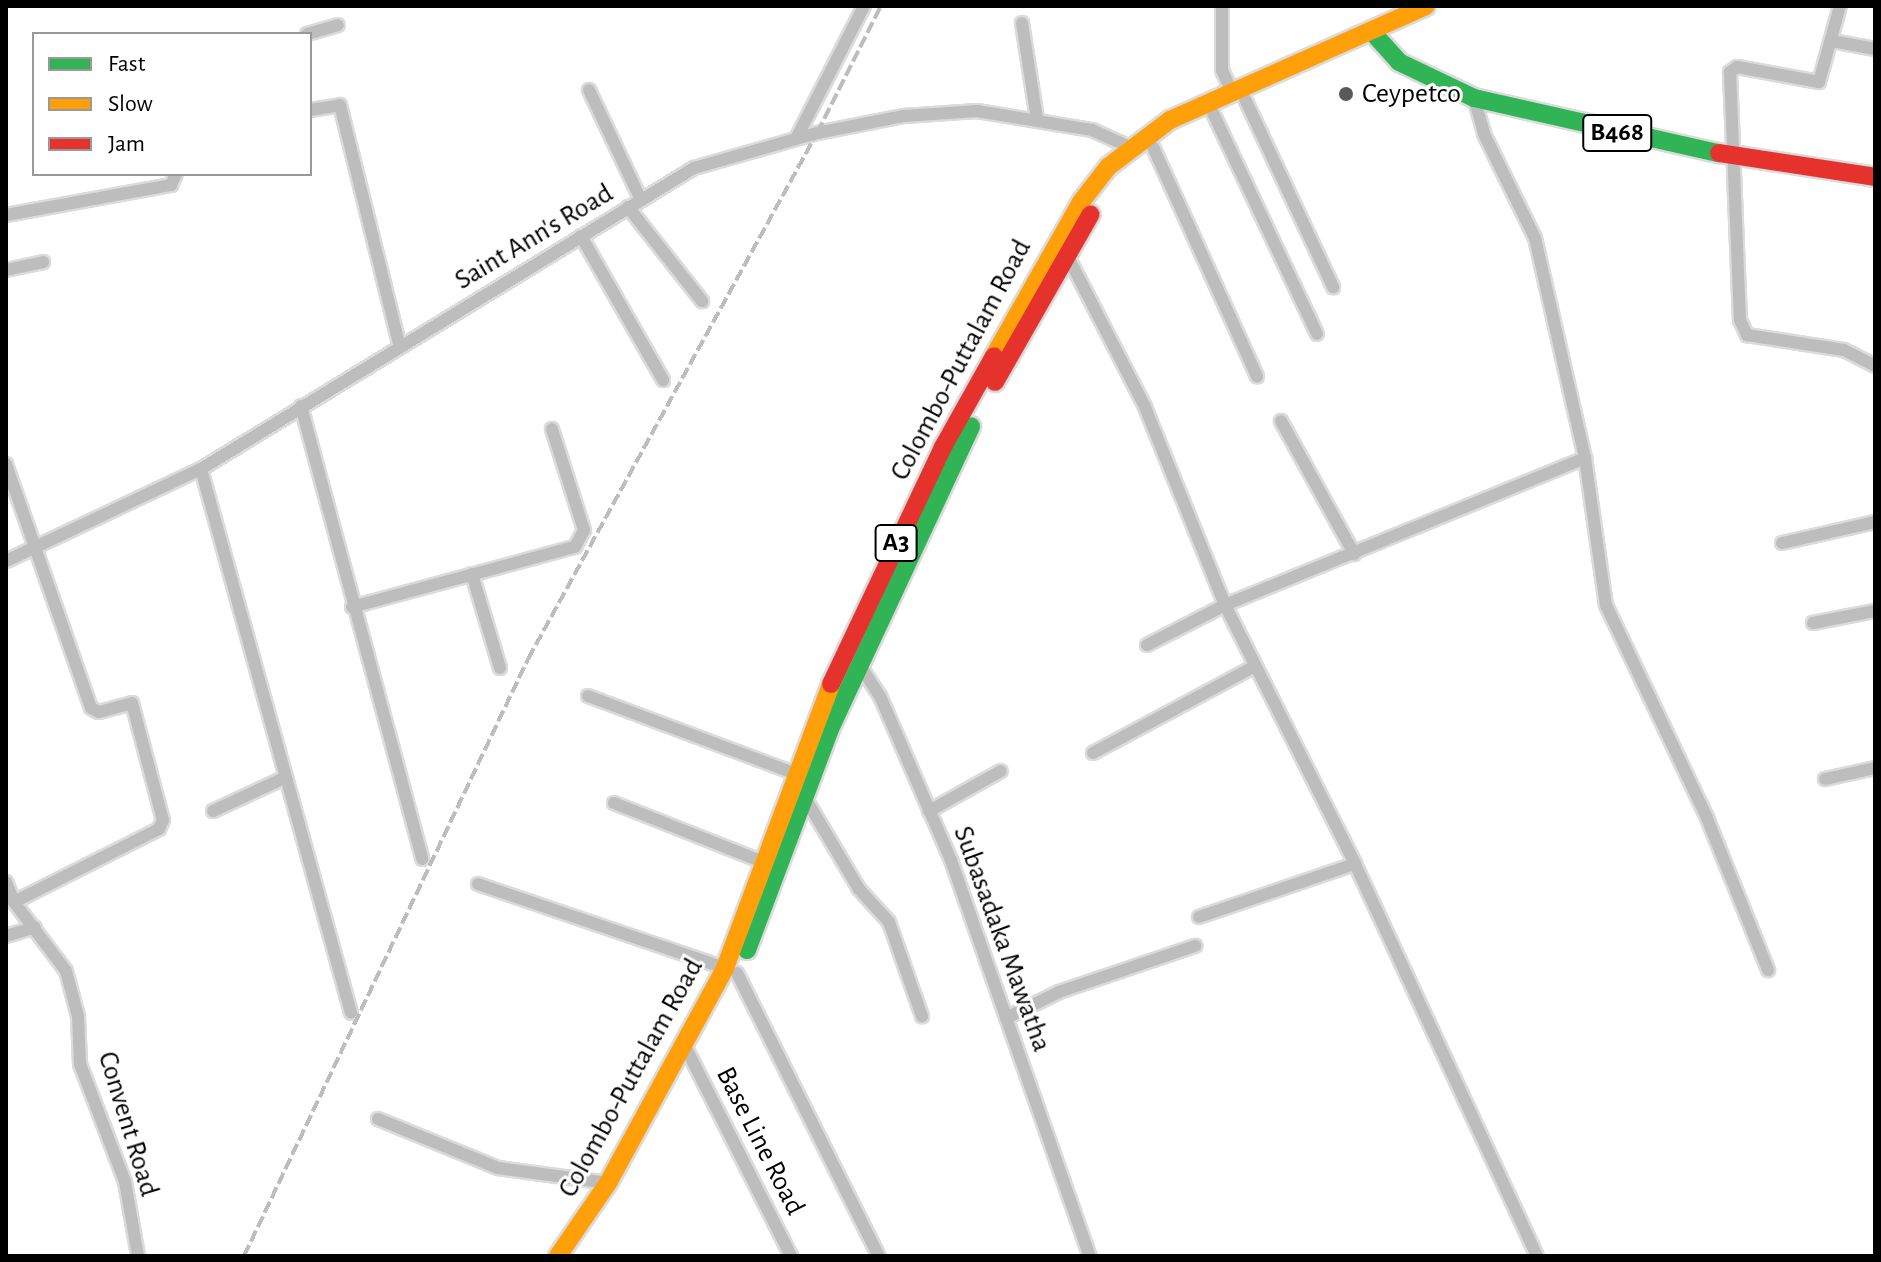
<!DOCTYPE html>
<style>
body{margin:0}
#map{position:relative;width:1881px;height:1262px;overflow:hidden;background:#fff;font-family:"Alegreya Sans",sans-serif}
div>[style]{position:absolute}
.roads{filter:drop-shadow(2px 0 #dbdbdb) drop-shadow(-2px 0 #dbdbdb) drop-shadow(0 2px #dbdbdb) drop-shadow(0 -2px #dbdbdb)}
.street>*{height:12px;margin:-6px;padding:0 6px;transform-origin:6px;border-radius:6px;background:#bdbdbd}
.fast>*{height:18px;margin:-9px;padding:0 9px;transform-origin:9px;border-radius:9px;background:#30b455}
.slow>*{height:18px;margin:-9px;padding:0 9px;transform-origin:9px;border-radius:9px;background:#ff9f0a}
.jam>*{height:18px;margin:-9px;padding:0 9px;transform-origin:9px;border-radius:9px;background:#e5322d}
.rail>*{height:4px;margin-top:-2px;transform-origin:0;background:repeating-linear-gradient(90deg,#bdbdbd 0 12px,transparent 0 16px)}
.dots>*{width:22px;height:22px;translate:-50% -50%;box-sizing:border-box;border:4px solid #fff;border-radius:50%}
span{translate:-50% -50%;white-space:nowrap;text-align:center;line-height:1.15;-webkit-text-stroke:6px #fff;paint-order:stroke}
.shield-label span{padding:2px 6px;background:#fff;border:2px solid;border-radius:6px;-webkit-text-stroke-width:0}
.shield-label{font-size:26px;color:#000;font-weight:700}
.poi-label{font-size:28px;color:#000}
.left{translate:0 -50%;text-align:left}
.street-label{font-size:28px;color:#000}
.frame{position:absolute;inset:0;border:8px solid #000;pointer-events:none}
.legend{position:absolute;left:32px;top:32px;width:280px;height:144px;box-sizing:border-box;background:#fff;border:2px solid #999;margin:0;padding:10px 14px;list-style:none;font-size:24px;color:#000}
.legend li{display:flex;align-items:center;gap:16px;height:40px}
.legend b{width:40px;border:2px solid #999}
</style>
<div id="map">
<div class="roads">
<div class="street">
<div style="left:1222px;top:6px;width:64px;rotate:90deg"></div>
<div style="left:1222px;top:70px;width:22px;rotate:66deg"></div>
<div style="left:1840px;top:6px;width:79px;rotate:105.4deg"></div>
<div style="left:1819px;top:82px;width:83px;rotate:-169.6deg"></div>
<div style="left:1737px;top:67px;width:9px;rotate:144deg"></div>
<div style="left:1730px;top:72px;width:248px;rotate:87.7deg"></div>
<div style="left:1740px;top:320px;width:17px;rotate:65deg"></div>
<div style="left:1747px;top:335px;width:98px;rotate:8.8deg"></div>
<div style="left:1844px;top:350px;width:35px;rotate:27deg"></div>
<div style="left:1022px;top:23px;width:97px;rotate:81.1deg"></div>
<div style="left:307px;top:34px;width:32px;rotate:-16deg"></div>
<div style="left:1832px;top:41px;width:44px;rotate:10.5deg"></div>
<div style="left:589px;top:90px;width:122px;rotate:64.7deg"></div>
<div style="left:1474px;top:98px;width:37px;rotate:74deg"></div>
<div style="left:1484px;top:134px;width:116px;rotate:63.9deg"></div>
<div style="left:1535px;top:238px;width:226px;rotate:77.2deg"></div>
<div style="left:1585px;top:458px;width:148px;rotate:81.9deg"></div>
<div style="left:1606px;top:605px;width:236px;rotate:64.6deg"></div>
<div style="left:1707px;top:818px;width:164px;rotate:68.1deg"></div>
<div style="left:1245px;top:99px;width:208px;rotate:64.9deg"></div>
<div style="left:310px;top:110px;width:30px;rotate:-9deg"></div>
<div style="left:340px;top:105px;width:249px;rotate:76.1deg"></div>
<div style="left:1213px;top:113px;width:244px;rotate:64.8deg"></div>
<div style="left:797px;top:137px;width:147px;rotate:-62.9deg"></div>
<div style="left:1153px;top:147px;width:252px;rotate:65.6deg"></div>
<div style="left:628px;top:207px;width:120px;rotate:51.8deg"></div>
<div style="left:6px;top:215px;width:168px;rotate:-10.3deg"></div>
<div style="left:171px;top:185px;width:12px;rotate:-66deg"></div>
<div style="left:581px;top:236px;width:166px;rotate:60.3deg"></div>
<div style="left:1067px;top:255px;width:171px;rotate:62.8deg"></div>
<div style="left:1145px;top:407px;width:214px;rotate:68deg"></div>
<div style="left:1225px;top:605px;width:290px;rotate:63.3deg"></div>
<div style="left:1355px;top:864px;width:432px;rotate:65.1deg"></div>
<div style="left:6px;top:270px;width:38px;rotate:-12deg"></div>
<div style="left:301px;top:406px;width:469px;rotate:75deg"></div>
<div style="left:1281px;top:421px;width:152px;rotate:61.2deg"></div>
<div style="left:6px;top:464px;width:258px;rotate:70.8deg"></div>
<div style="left:91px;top:708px;width:9px;rotate:27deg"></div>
<div style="left:99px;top:712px;width:34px;rotate:-15deg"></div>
<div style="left:132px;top:703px;width:121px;rotate:75.2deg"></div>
<div style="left:163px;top:820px;width:10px;rotate:114deg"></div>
<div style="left:159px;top:829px;width:162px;rotate:153.3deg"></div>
<div style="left:201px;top:469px;width:564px;rotate:74.58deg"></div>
<div style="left:1782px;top:543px;width:95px;rotate:-12.7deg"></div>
<div style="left:6px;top:561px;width:216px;rotate:-25.3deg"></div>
<div style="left:201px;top:469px;width:578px;rotate:-31.41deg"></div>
<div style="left:694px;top:168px;width:128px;rotate:-15.9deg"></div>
<div style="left:817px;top:133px;width:89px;rotate:-11.1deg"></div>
<div style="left:904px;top:116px;width:73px;rotate:-3.9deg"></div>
<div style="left:977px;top:111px;width:117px;rotate:9.4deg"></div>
<div style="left:1092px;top:130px;width:42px;rotate:24.1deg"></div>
<div style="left:472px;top:574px;width:98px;rotate:73.4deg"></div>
<div style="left:352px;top:607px;width:231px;rotate:-15.1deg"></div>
<div style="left:575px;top:547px;width:19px;rotate:-62deg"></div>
<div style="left:584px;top:530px;width:106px;rotate:-107.6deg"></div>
<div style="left:1813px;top:623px;width:63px;rotate:-11deg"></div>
<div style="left:1147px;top:645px;width:88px;rotate:-27.1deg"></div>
<div style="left:1225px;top:605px;width:389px;rotate:-22.2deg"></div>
<div style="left:859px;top:664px;width:38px;rotate:57deg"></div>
<div style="left:880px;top:696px;width:179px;rotate:66.6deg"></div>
<div style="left:951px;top:860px;width:420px;rotate:70.7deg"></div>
<div style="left:588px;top:696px;width:220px;rotate:20.5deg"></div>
<div style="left:1093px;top:753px;width:184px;rotate:-28.2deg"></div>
<div style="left:1825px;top:779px;width:51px;rotate:-12.4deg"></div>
<div style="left:804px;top:796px;width:108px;rotate:59.4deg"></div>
<div style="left:859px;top:889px;width:45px;rotate:47.7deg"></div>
<div style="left:889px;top:922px;width:100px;rotate:70.7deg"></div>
<div style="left:614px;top:803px;width:160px;rotate:21.6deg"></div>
<div style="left:213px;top:811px;width:76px;rotate:-24.9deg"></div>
<div style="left:929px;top:811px;width:82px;rotate:-29.1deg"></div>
<div style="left:6px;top:882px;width:22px;rotate:68deg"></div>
<div style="left:14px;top:902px;width:86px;rotate:53deg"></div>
<div style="left:66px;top:971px;width:47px;rotate:75.1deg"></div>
<div style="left:78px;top:1016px;width:48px;rotate:87.6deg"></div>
<div style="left:80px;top:1064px;width:126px;rotate:69.1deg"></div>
<div style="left:125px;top:1182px;width:75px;rotate:80deg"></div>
<div style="left:478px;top:884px;width:261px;rotate:18.8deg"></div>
<div style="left:1199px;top:917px;width:165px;rotate:-18.8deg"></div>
<div style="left:6px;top:936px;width:30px;rotate:-17deg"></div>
<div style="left:737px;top:973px;width:317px;rotate:63.4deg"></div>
<div style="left:1006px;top:1018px;width:59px;rotate:-26.1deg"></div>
<div style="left:1059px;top:992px;width:144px;rotate:-18.7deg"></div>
<div style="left:686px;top:1048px;width:233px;rotate:63.2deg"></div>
<div style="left:378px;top:1119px;width:130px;rotate:22.2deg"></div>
<div style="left:498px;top:1168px;width:111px;rotate:7.8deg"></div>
</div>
<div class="fast">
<div style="left:1374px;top:34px;width:38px;rotate:48deg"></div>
<div style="left:1399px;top:62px;width:83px;rotate:25.6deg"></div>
<div style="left:1474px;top:98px;width:251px;rotate:12.7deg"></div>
<div style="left:747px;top:950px;width:236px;rotate:-69.4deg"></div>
<div style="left:830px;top:729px;width:334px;rotate:-65deg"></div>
</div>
<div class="slow">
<div style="left:994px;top:356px;width:177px;rotate:-60.5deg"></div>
<div style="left:1081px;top:202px;width:44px;rotate:-52.4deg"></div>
<div style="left:1108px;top:167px;width:78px;rotate:-37.2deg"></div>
<div style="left:1170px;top:120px;width:280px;rotate:-24deg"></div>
<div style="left:558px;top:1256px;width:88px;rotate:-55.6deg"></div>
<div style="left:608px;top:1183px;width:245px;rotate:-61.4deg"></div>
<div style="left:725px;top:968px;width:303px;rotate:-69.5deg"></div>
</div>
<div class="jam">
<div style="left:1719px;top:153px;width:158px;rotate:8.7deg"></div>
<div style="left:995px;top:382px;width:193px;rotate:-60.3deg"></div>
<div style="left:831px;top:684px;width:262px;rotate:-64.7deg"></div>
<div style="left:943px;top:447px;width:104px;rotate:-60.7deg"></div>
</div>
</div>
<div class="rail">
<div style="left:244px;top:1256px;width:661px;rotate:-64.56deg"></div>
<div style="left:528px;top:659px;width:600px;rotate:-61.21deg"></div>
<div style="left:817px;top:133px;width:142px;rotate:-63.3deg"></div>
</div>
<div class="dots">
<div style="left:1346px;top:94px;background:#595959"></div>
</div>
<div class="shield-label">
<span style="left:1617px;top:133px">B468</span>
<span style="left:896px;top:543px">A3</span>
</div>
<div class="poi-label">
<span class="left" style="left:1362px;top:94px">Ceypetco</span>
</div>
<div class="street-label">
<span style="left:534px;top:237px;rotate:-31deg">Saint Ann's Road</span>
<span style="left:961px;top:360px;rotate:-62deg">Colombo-Puttalam Road</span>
<span style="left:1002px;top:939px;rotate:70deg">Subasadaka Mawatha</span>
<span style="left:631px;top:1078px;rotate:-61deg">Colombo-Puttalam Road</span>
<span style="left:128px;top:1124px;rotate:73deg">Convent Road</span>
<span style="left:760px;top:1141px;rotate:63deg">Base Line Road</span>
</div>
<div class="frame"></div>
<ul class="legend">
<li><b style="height:10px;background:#30b455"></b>Fast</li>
<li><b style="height:10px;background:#ff9f0a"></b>Slow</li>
<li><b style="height:10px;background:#e5322d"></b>Jam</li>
</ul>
</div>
